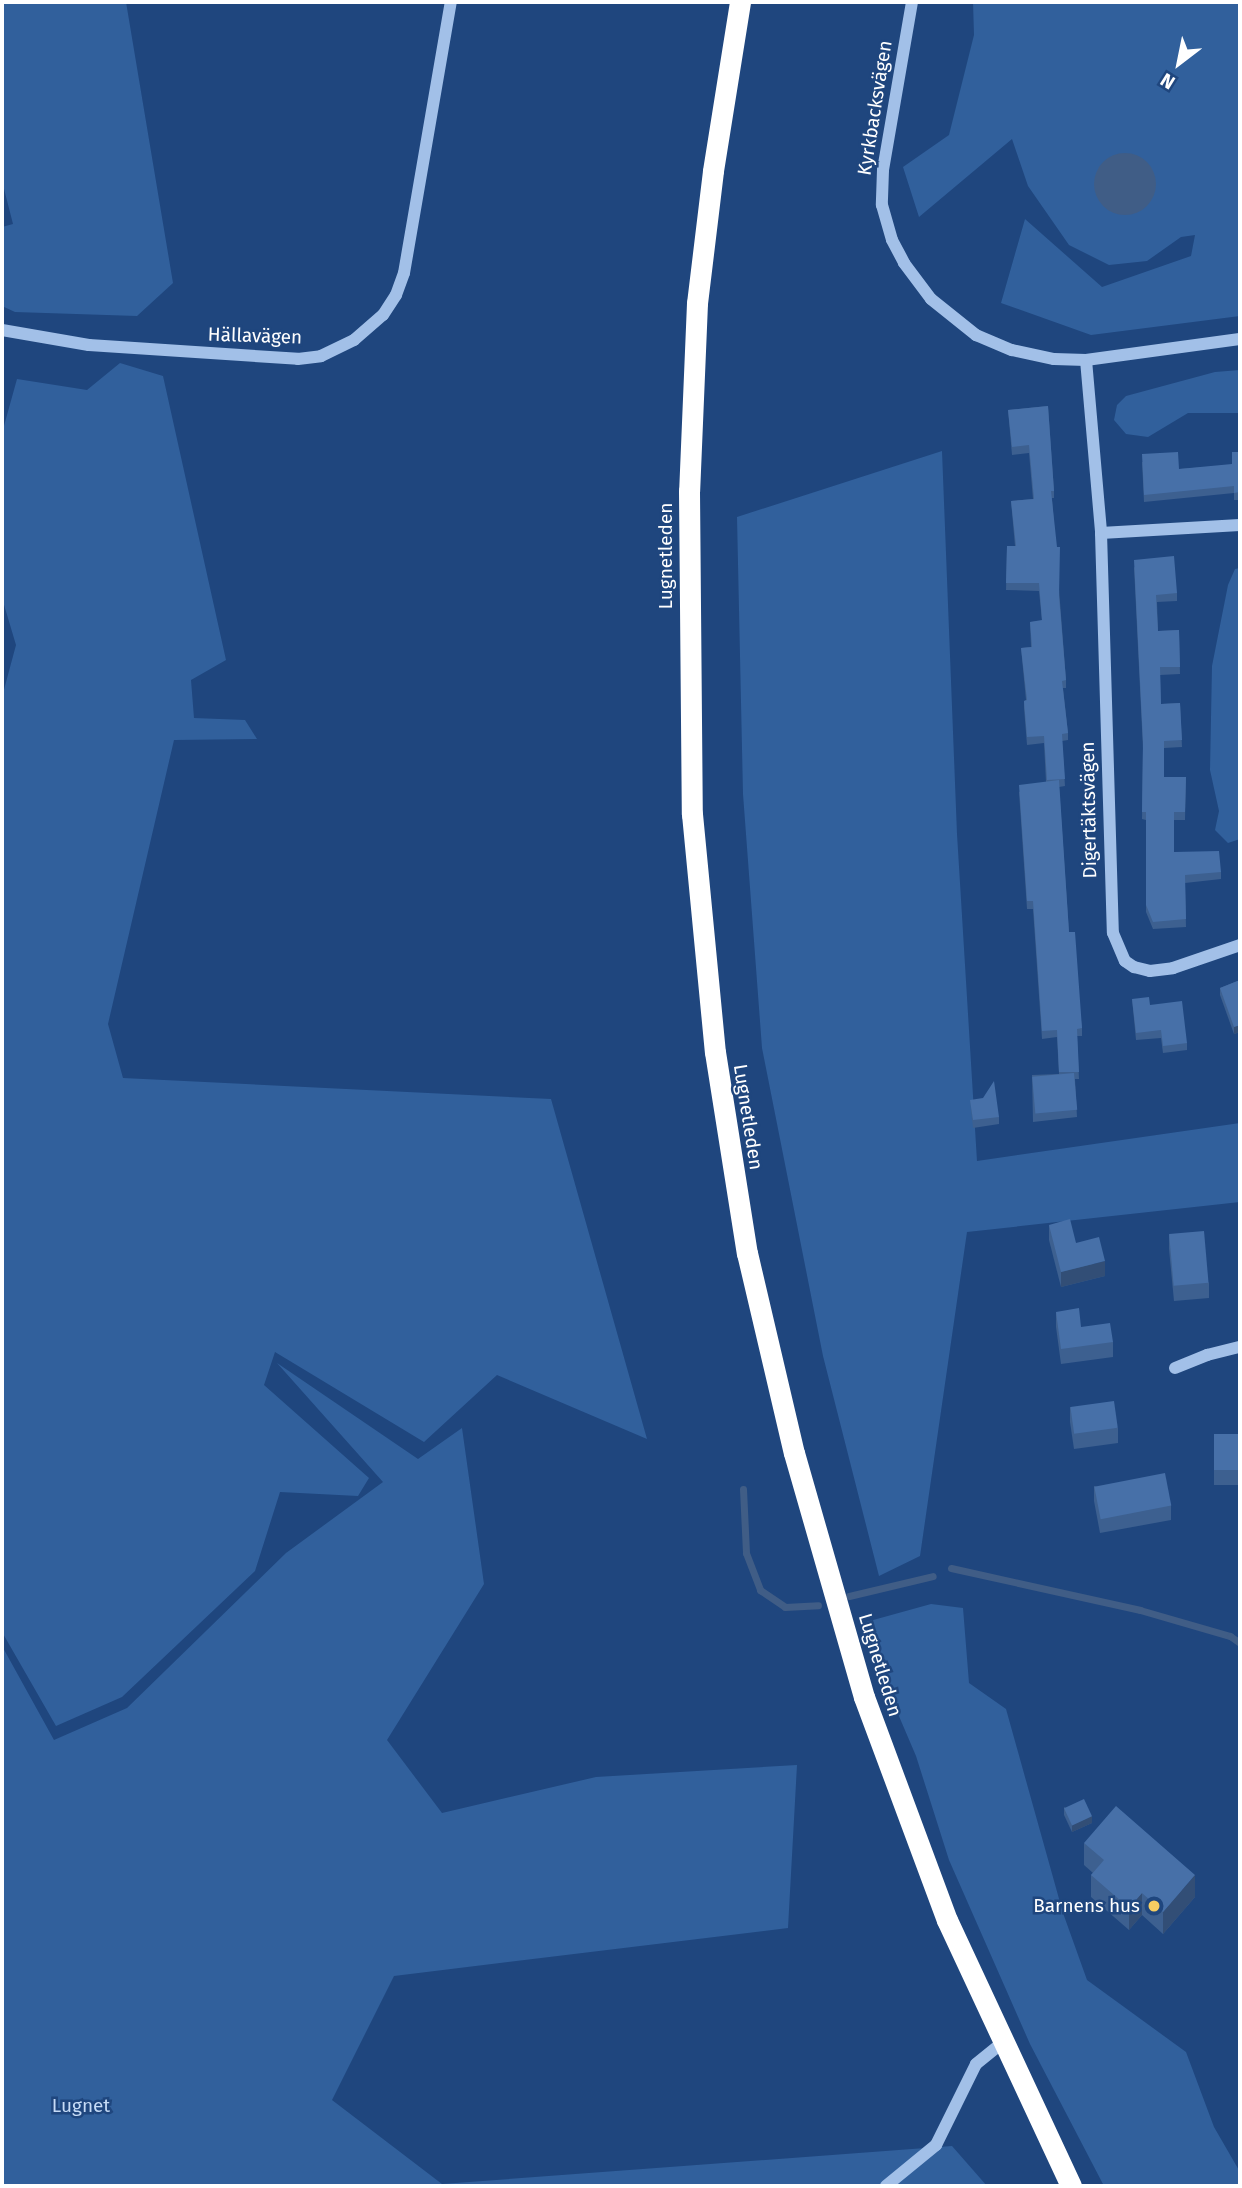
<!DOCTYPE html>
<meta charset="utf-8">
<style>
body{margin:0}
#map{position:relative;width:1242px;height:2188px;overflow:hidden;background:#1f467e;font-family:"Fira Sans",sans-serif}
div>[style]{position:absolute}
.green>*{inset:0;background:#31609c}
.water>*{inset:0;background:#405d86}
.round{border-radius:50%}
.stream>*{height:7px;margin:-3.5px;padding:0 3.5px;transform-origin:3.5px;border-radius:3.5px;background:#405d86}
.minor>*{height:12px;margin:-6px;padding:0 6px;transform-origin:6px;border-radius:6px;background:#a2c0e8}
.highway>*{height:21px;margin:-10.5px;padding:0 10.5px;transform-origin:10.5px;border-radius:10.5px;background:#fff}
.wall>*{inset:0;background:#3d6090;transform-origin:0 0}
.shaded-wall>*{inset:0;background:#324e76}
.building>*{inset:0;background:#4770a8;transform-origin:0 0}
.dots>*{width:19px;height:19px;translate:-50% -50%;box-sizing:border-box;border:4px solid #1f467e;border-radius:50%}
span{translate:-50% -50%;white-space:nowrap;text-align:center;line-height:1.15;-webkit-text-stroke:5px #1f467e;paint-order:stroke}
.street-label{font-size:19px;color:#fff}
.poi-label{font-size:19px;color:#fff}
.right{translate:-100% -50%;text-align:right}
.park-label{font-size:19px;color:#c6dbf6}
.frame{position:absolute;inset:0;border:4px solid #fff;pointer-events:none}
.north{position:absolute;left:1144px;top:28px;width:70px;height:70px;-webkit-text-stroke:5px #1f467e;paint-order:stroke;rotate:212deg;font-size:19px;font-weight:700;line-height:28px;text-align:center;color:#fff}
.north::after{content:'';display:block;margin:auto;width:24px;height:32px;background:#fff;clip-path:polygon(50% 0,100% 100%,50% 72%,0 100%)}
</style>
<div id="map">
<div class="green">
<div style="clip-path:polygon(2px 2px,126px 2px,173px 283px,137px 316px,15px 312px,2px 306px,2px 227px,13px 224px,2px 181px)"></div>
<div style="clip-path:polygon(973px 2px,1240px 2px,1240px 316px,1091px 335px,1001px 303px,1025px 219px,1102px 287px,1191px 256px,1195px 235px,1181px 237px,1147px 261px,1109px 265px,1069px 245px,1028px 186px,1012px 139px,919px 217px,903px 167px,949px 135px,974px 35px)"></div>
<div style="clip-path:polygon(120px 363px,163px 376px,226px 660px,191px 680px,194px 718px,245px 720px,257px 739px,174px 740px,108px 1024px,123px 1078px,551px 1099px,647px 1439px,497px 1375px,424px 1442px,275px 1352px,264px 1385px,369px 1478px,358px 1496px,280px 1492px,255px 1571px,122px 1697px,56px 1726px,2px 1632px,2px 697px,16px 645px,2px 598px,2px 433px,17px 379px,87px 390px)"></div>
<div style="clip-path:polygon(1240px 370px,1240px 413px,1188px 413px,1148px 437px,1126px 434px,1114px 420px,1117px 405px,1126px 396px,1215px 372px)"></div>
<div style="clip-path:polygon(942px 451px,957px 834px,977px 1161px,1240px 1123px,1240px 1202px,967px 1232px,920px 1556px,879px 1576px,823px 1356px,762px 1048px,743px 794px,737px 517px)"></div>
<div style="clip-path:polygon(1240px 568px,1240px 839px,1228px 843px,1215px 830px,1219px 811px,1210px 770px,1212px 666px,1228px 585px,1235px 569px)"></div>
<div style="clip-path:polygon(277px 1363px,418px 1459px,462px 1428px,484px 1584px,387px 1740px,442px 1813px,596px 1777px,797px 1765px,788px 1928px,394px 1976px,332px 2100px,442px 2184px,952px 2146px,987px 2186px,2px 2186px,2px 1646px,54px 1740px,127px 1708px,286px 1553px,383px 1482px)"></div>
<div style="clip-path:polygon(931px 1604px,963px 1608px,969px 1683px,1006px 1709px,1063px 1913px,1087px 1980px,1186px 2052px,1214px 2127px,1240px 2172px,1240px 2186px,1104px 2186px,1030px 2044px,949px 1860px,916px 1756px,869px 1646px,866px 1622px)"></div>
</div>
<div class="water">
<div class="round" style="left:1094px;top:153px;width:62px;height:62px"></div>
</div>
<div class="stream">
<div style="left:743px;top:1489px;width:64px;rotate:87.3deg"></div>
<div style="left:746px;top:1553px;width:40px;rotate:69deg"></div>
<div style="left:760px;top:1590px;width:30px;rotate:34deg"></div>
<div style="left:785px;top:1607px;width:33px;rotate:-3deg"></div>
<div style="left:951px;top:1568px;width:194px;rotate:12.5deg"></div>
<div style="left:1140px;top:1610px;width:94px;rotate:16.1deg"></div>
<div style="left:1230px;top:1636px;width:12px;rotate:35deg"></div>
<div style="left:849px;top:1596px;width:86px;rotate:-13.4deg"></div>
</div>
<div class="minor">
<div style="left:912px;top:2px;width:170px;rotate:99.8deg"></div>
<div style="left:883px;top:170px;width:35px;rotate:92deg"></div>
<div style="left:882px;top:205px;width:36px;rotate:74deg"></div>
<div style="left:892px;top:240px;width:26px;rotate:62deg"></div>
<div style="left:904px;top:263px;width:45px;rotate:53.1deg"></div>
<div style="left:931px;top:299px;width:58px;rotate:38.7deg"></div>
<div style="left:976px;top:335px;width:39px;rotate:23deg"></div>
<div style="left:1012px;top:350px;width:43px;rotate:12.1deg"></div>
<div style="left:1054px;top:359px;width:32px;rotate:2deg"></div>
<div style="left:1086px;top:360px;width:155px;rotate:-7.8deg"></div>
<div style="left:2px;top:330px;width:88px;rotate:9.8deg"></div>
<div style="left:89px;top:345px;width:209px;rotate:3.8deg"></div>
<div style="left:298px;top:359px;width:23px;rotate:-7deg"></div>
<div style="left:321px;top:356px;width:37px;rotate:-26deg"></div>
<div style="left:354px;top:340px;width:38px;rotate:-41deg"></div>
<div style="left:383px;top:315px;width:24px;rotate:-57deg"></div>
<div style="left:396px;top:295px;width:23px;rotate:-70deg"></div>
<div style="left:404px;top:273px;width:275px;rotate:-80.2deg"></div>
<div style="left:1086px;top:360px;width:174px;rotate:85deg"></div>
<div style="left:1101px;top:533px;width:400px;rotate:88.3deg"></div>
<div style="left:1113px;top:933px;width:30px;rotate:67deg"></div>
<div style="left:1125px;top:961px;width:11px;rotate:34deg"></div>
<div style="left:1134px;top:967px;width:16px;rotate:14deg"></div>
<div style="left:1150px;top:971px;width:23px;rotate:-7deg"></div>
<div style="left:1173px;top:968px;width:71px;rotate:-18.9deg"></div>
<div style="left:1101px;top:533px;width:139px;rotate:-3.3deg"></div>
<div style="left:1175px;top:1368px;width:35px;rotate:-22deg"></div>
<div style="left:1207px;top:1355px;width:34px;rotate:-14deg"></div>
<div style="left:886px;top:2186px;width:65px;rotate:-39.4deg"></div>
<div style="left:936px;top:2145px;width:90px;rotate:-63.7deg"></div>
<div style="left:976px;top:2064px;width:35px;rotate:-39deg"></div>
</div>
<div class="highway">
<div style="left:740px;top:2px;width:171px;rotate:99.1deg"></div>
<div style="left:713px;top:171px;width:133px;rotate:96.9deg"></div>
<div style="left:697px;top:303px;width:188px;rotate:92.4deg"></div>
<div style="left:689px;top:491px;width:323px;rotate:89.5deg"></div>
<div style="left:692px;top:814px;width:239px;rotate:84.5deg"></div>
<div style="left:715px;top:1052px;width:204px;rotate:81deg"></div>
<div style="left:747px;top:1253px;width:205px;rotate:76.8deg"></div>
<div style="left:794px;top:1453px;width:254px;rotate:74deg"></div>
<div style="left:864px;top:1697px;width:238px;rotate:69.6deg"></div>
<div style="left:947px;top:1920px;width:293px;rotate:65deg"></div>
</div>
<div class="wall">
<div style="clip-path:polygon(1048px 406px,1054px 491px,1054px 498px,1052px 498px,1066px 680px,1066px 688px,1063px 688px,1068px 733px,1068px 740px,1062px 741px,1065px 786px,1059px 787px,1069px 932px,1082px 1028px,1082px 1036px,1077px 1036px,1079px 1079px,1075px 1079px,1077px 1117px,1033px 1122px,1032px 1075px,1059px 1074px,1057px 1037px,1042px 1039px,1033px 909px,1027px 909px,1019px 792px,1046px 782px,1044px 743px,1027px 745px,1024px 708px,1024px 701px,1026px 700px,1021px 648px,1031px 647px,1030px 622px,1042px 621px,1039px 591px,1006px 590px,1007px 546px,1015px 546px,1011px 501px,1033px 499px,1029px 453px,1012px 455px,1008px 410px)"></div>
<div style="clip-path:polygon(1240px 452px,1240px 500px,1234px 500px,1234px 493px,1144px 502px,1142px 462px,1179px 469px,1232px 465px)"></div>
<div style="clip-path:polygon(1134px 567px,1177px 593px,1177px 601px,1157px 602px,1158px 631px,1179px 630px,1180px 674px,1160px 675px,1161px 704px,1180px 703px,1182px 747px,1164px 748px,1164px 777px,1186px 777px,1185px 820px,1174px 820px,1174px 852px,1221px 872px,1221px 879px,1185px 883px,1186px 927px,1153px 929px,1146px 912px,1146px 820px,1142px 819px,1143px 749px)"></div>
<div style="clip-path:polygon(1240px 980px,1240px 1032px,1234px 1034px,1220px 995px,1220px 988px)"></div>
<div style="clip-path:polygon(1132px 999px,1150px 1005px,1187px 1043px,1187px 1050px,1163px 1053px,1161px 1038px,1136px 1040px)"></div>
<div style="clip-path:polygon(970px 1100px,999px 1117px,999px 1124px,973px 1128px)"></div>
<div style="clip-path:polygon(1049px 1225px,1076px 1243px,1105px 1276px,1061px 1287px,1049px 1240px)"></div>
<div style="clip-path:polygon(1169px 1234px,1209px 1283px,1209px 1298px,1174px 1301px,1169px 1249px)"></div>
<div style="clip-path:polygon(1056px 1312px,1081px 1327px,1113px 1342px,1113px 1357px,1061px 1364px,1056px 1327px)"></div>
<div style="clip-path:polygon(1070px 1407px,1118px 1428px,1118px 1443px,1074px 1449px,1070px 1422px)"></div>
<div style="left:1240px;top:1434px;width:51px;height:26px;rotate:90deg"></div>
<div style="clip-path:polygon(1094px 1486px,1171px 1505px,1171px 1520px,1100px 1533px,1094px 1501px)"></div>
<div style="clip-path:polygon(1064px 1807px,1092px 1823px,1072px 1832px,1064px 1815px)"></div>
<div style="clip-path:polygon(1084px 1843px,1195px 1897px,1163px 1934px,1142px 1915px,1129px 1930px,1091px 1897px,1091px 1875px,1093px 1873px,1084px 1865px)"></div>
</div>
<div class="shaded-wall">
<div style="clip-path:polygon(1240px 1025px,1240px 1032px,1234px 1034px,1234px 1027px)"></div>
<div style="clip-path:polygon(1105px 1261px,1105px 1276px,1061px 1287px,1061px 1272px)"></div>
<div style="clip-path:polygon(1092px 1816px,1092px 1823px,1072px 1832px,1072px 1825px)"></div>
<div style="clip-path:polygon(1195px 1875px,1195px 1897px,1163px 1934px,1163px 1912px)"></div>
<div style="clip-path:polygon(1142px 1893px,1142px 1915px,1129px 1930px,1129px 1908px)"></div>
</div>
<div class="building">
<div style="clip-path:polygon(1048px 406px,1054px 491px,1051px 491px,1057px 547px,1060px 547px,1059px 596px,1066px 680px,1062px 681px,1068px 733px,1062px 734px,1065px 779px,1047px 780px,1044px 736px,1027px 737px,1024px 701px,1027px 700px,1021px 648px,1032px 647px,1030px 622px,1042px 620px,1039px 583px,1006px 583px,1007px 546px,1016px 546px,1011px 501px,1034px 499px,1029px 445px,1012px 447px,1008px 410px)"></div>
<div style="clip-path:polygon(1178px 452px,1179px 469px,1232px 464px,1232px 452px,1240px 452px,1240px 492px,1234px 493px,1234px 486px,1144px 495px,1142px 454px)"></div>
<div style="clip-path:polygon(1174px 556px,1177px 593px,1156px 595px,1158px 631px,1179px 630px,1180px 667px,1160px 667px,1161px 704px,1180px 703px,1182px 740px,1164px 741px,1164px 777px,1186px 777px,1185px 812px,1174px 812px,1174px 852px,1219px 851px,1221px 872px,1185px 875px,1186px 919px,1153px 922px,1146px 905px,1146px 812px,1142px 812px,1143px 742px,1134px 560px)"></div>
<div style="clip-path:polygon(1059px 780px,1069px 932px,1075px 932px,1082px 1028px,1077px 1029px,1079px 1072px,1059px 1072px,1057px 1030px,1042px 1031px,1033px 901px,1027px 901px,1019px 785px)"></div>
<div style="clip-path:polygon(1240px 980px,1240px 1025px,1234px 1027px,1220px 988px)"></div>
<div style="clip-path:polygon(1149px 997px,1150px 1005px,1182px 1001px,1187px 1043px,1163px 1046px,1161px 1030px,1136px 1033px,1132px 999px)"></div>
<div style="left:1074px;top:1073px;width:37px;height:42px;rotate:85deg"></div>
<div style="clip-path:polygon(994px 1081px,999px 1117px,973px 1120px,970px 1100px,983px 1098px)"></div>
<div style="clip-path:polygon(1070px 1219px,1076px 1243px,1099px 1237px,1105px 1261px,1061px 1272px,1049px 1225px)"></div>
<div style="left:1204px;top:1231px;width:52px;height:35px;rotate:85deg"></div>
<div style="clip-path:polygon(1079px 1308px,1081px 1327px,1110px 1323px,1113px 1342px,1061px 1349px,1056px 1312px)"></div>
<div style="left:1114px;top:1401px;width:27px;height:44px;rotate:82deg"></div>
<div style="left:1240px;top:1434px;width:36px;height:26px;rotate:90deg"></div>
<div style="left:1165px;top:1473px;width:33px;height:72px;rotate:79deg"></div>
<div style="left:1084px;top:1799px;width:19px;height:22px;rotate:65deg"></div>
<div style="clip-path:polygon(1116px 1806px,1195px 1875px,1163px 1912px,1142px 1893px,1129px 1908px,1091px 1875px,1104px 1860px,1084px 1843px)"></div>
</div>
<div class="dots">
<div style="left:1154px;top:1906px;background:#f6ce62"></div>
</div>
<div class="street-label">
<span style="left:875px;top:108px;rotate:-81deg">Kyrkbacksvägen</span>
<span style="left:255px;top:336px;rotate:2deg">Hällavägen</span>
<span style="left:666px;top:556px;rotate:-90deg">Lugnetleden</span>
<span style="left:1089px;top:810px;rotate:-91deg">Digertäktsvägen</span>
<span style="left:748px;top:1117px;rotate:81deg">Lugnetleden</span>
<span style="left:880px;top:1665px;rotate:73deg">Lugnetleden</span>
</div>
<div class="poi-label">
<span class="right" style="left:1140px;top:1906px">Barnens hus</span>
</div>
<div class="park-label">
<span style="left:81px;top:2106px">Lugnet</span>
</div>
<div class="frame"></div>
<div class="north">N</div>
</div>
